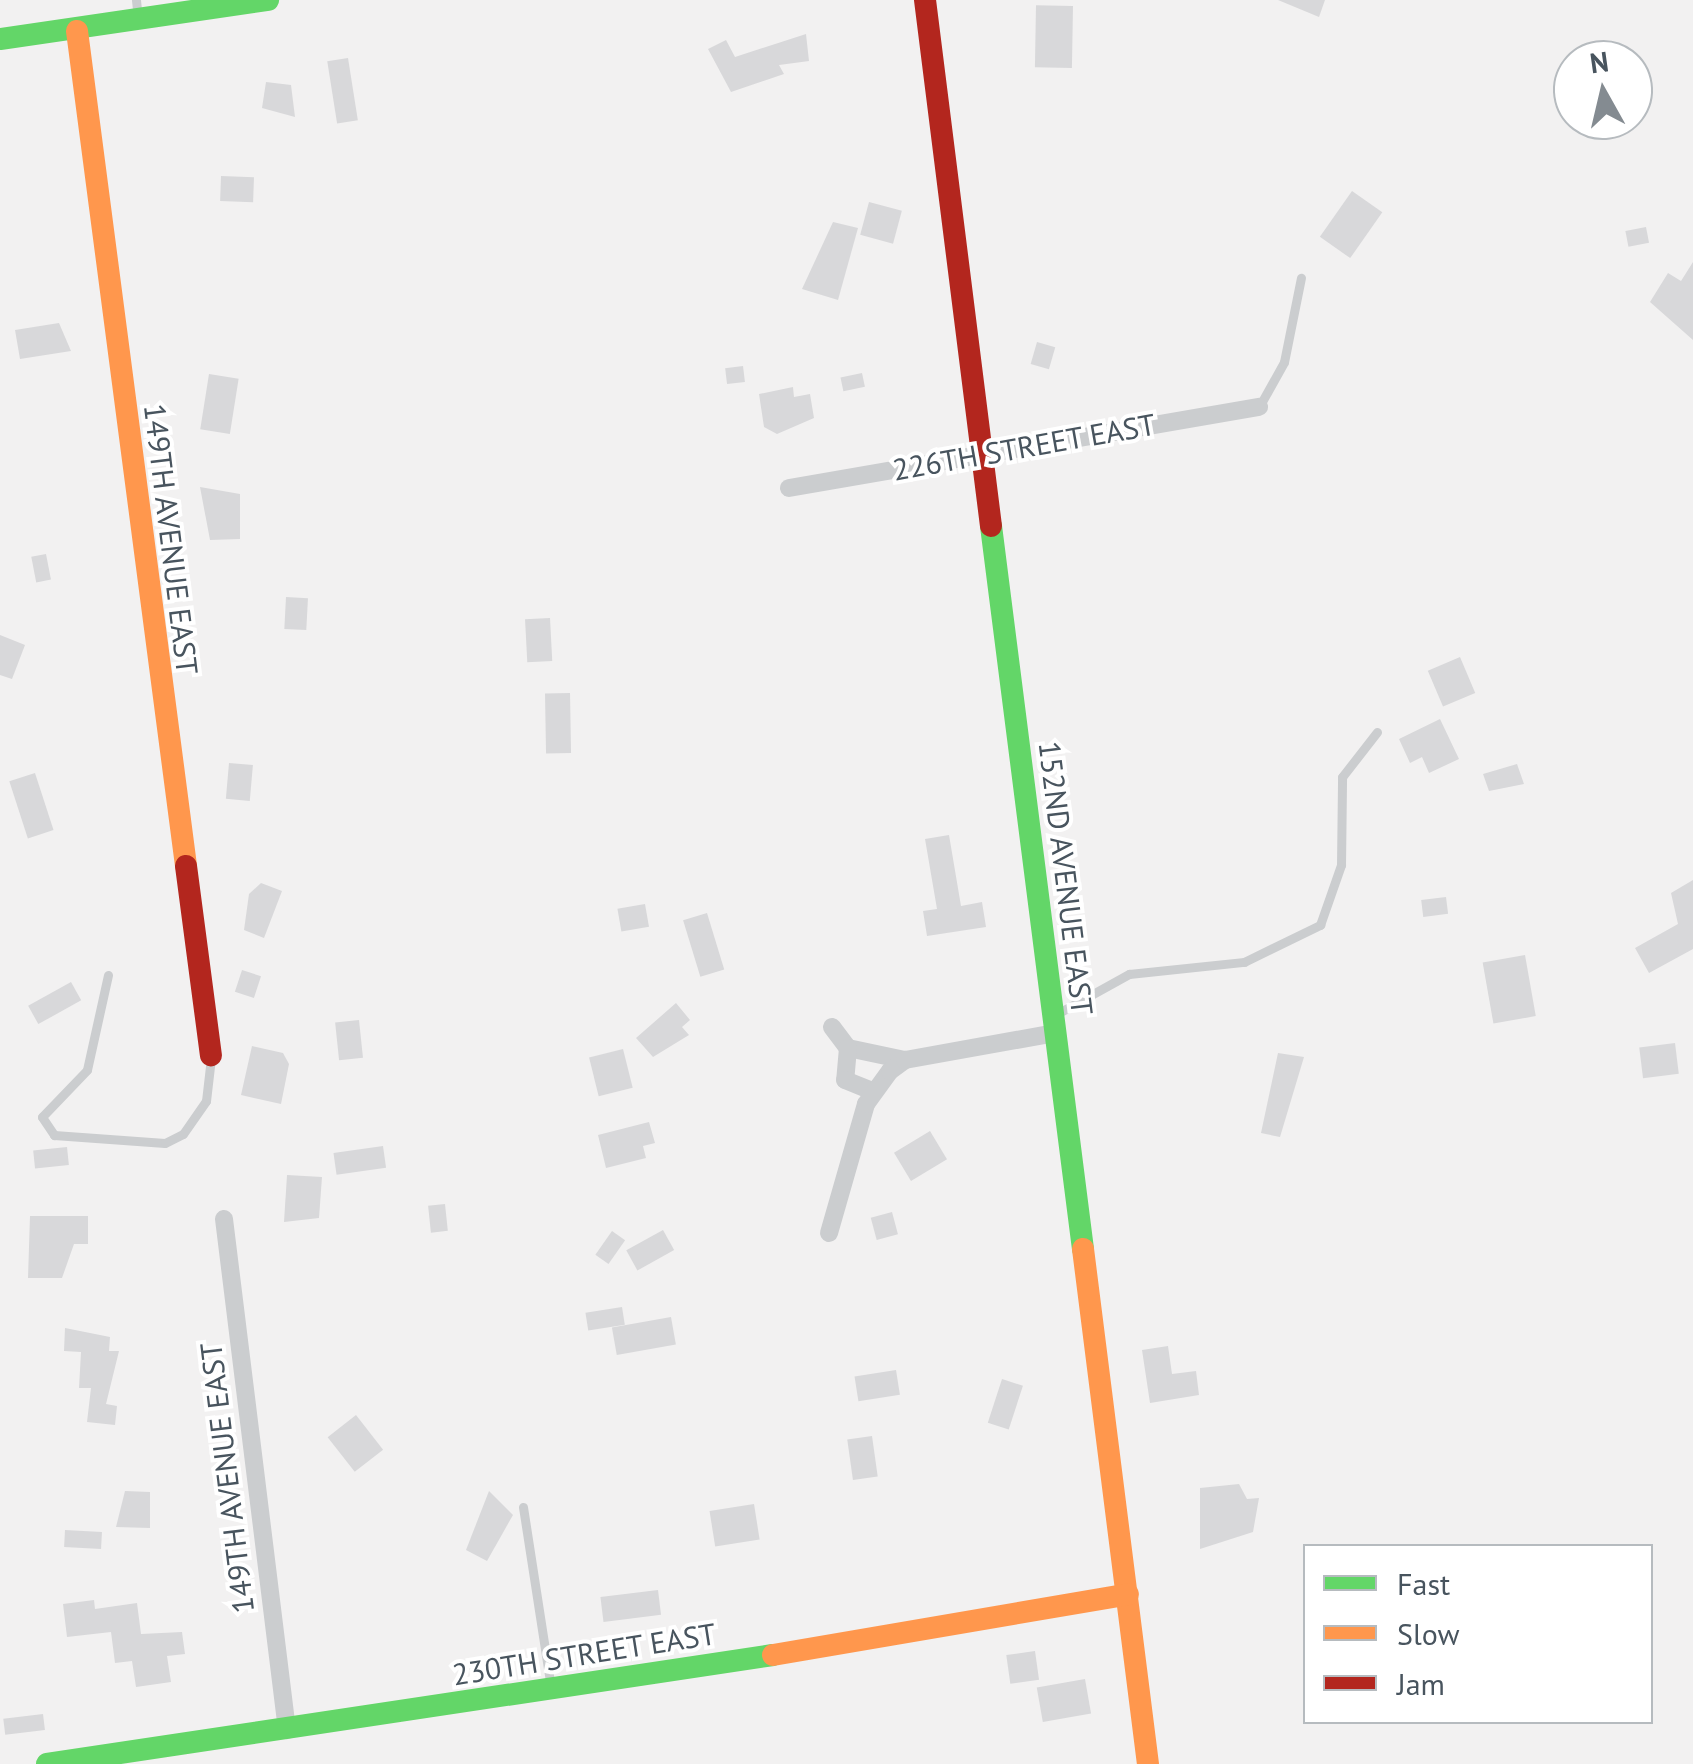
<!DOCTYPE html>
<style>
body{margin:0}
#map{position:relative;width:1693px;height:1764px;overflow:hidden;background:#f2f1f1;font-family:"PT Sans",sans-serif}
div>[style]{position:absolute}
.building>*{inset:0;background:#d8d8da;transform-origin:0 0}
.lane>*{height:9px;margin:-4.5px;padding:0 4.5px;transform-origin:4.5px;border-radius:4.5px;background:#cbcdcf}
.street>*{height:18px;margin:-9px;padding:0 9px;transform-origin:9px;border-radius:9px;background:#cbcdcf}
.fast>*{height:22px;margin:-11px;padding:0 11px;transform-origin:11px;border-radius:11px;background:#63d668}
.slow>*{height:22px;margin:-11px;padding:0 11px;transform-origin:11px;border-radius:11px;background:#ff974d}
.jam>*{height:22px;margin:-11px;padding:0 11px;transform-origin:11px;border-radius:11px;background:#b3261e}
span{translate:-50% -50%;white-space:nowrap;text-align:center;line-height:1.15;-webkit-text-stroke:8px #fff;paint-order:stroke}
.street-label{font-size:30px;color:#48545e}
.legend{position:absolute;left:1303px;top:1544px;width:350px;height:180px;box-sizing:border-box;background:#fff;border:2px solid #b6bbbf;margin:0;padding:12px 18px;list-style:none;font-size:30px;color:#48545e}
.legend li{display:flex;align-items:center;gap:20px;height:50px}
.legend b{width:50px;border:2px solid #b6bbbf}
.north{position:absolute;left:1553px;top:40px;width:100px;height:100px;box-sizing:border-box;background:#fff;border:2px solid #b6bbbf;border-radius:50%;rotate:352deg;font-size:28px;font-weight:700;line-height:40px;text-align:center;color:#48545e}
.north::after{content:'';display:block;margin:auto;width:35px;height:45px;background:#848b91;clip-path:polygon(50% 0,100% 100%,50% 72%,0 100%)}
</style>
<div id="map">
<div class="building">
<div style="clip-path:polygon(1278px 0,1325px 0,1319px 17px)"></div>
<div style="left:1073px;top:6px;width:62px;height:37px;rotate:91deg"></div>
<div style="clip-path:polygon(806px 34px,809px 61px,779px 65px,784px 74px,731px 92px,708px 49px,726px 40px,735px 57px)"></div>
<div style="left:348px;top:58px;width:63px;height:21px;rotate:81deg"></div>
<div style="clip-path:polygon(266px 82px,291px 85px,295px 117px,262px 108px)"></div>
<div style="left:221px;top:176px;width:33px;height:25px;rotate:2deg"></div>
<div style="left:1352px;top:191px;width:37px;height:56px;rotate:35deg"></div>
<div style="left:869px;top:202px;width:34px;height:34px;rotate:15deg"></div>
<div style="clip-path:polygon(833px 222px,858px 228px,838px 300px,802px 289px)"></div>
<div style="left:1646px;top:227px;width:16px;height:21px;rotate:79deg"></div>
<div style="clip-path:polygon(1693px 262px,1693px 340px,1650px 302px,1668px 273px,1681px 281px)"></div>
<div style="clip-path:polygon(59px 323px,71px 351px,20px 359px,15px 330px)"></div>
<div style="left:1037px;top:342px;width:19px;height:23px;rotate:16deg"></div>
<div style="left:743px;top:366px;width:16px;height:18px;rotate:83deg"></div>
<div style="left:862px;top:373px;width:14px;height:22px;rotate:78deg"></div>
<div style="left:209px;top:374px;width:30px;height:56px;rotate:9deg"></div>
<div style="clip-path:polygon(793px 387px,794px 397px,810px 394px,814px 418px,777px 434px,764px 427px,759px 394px)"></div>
<div style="clip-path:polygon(200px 487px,240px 494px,240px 539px,210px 540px)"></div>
<div style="left:46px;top:554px;width:26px;height:15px;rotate:79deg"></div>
<div style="left:286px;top:597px;width:22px;height:32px;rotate:3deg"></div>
<div style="left:550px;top:618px;width:43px;height:25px;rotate:87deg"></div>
<div style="clip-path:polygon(0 635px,25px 645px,12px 679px,0 675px)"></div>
<div style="left:1460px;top:657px;width:39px;height:35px;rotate:67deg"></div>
<div style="left:570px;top:693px;width:60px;height:25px;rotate:89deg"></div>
<div style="clip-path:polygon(1440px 719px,1459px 759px,1429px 773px,1422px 757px,1410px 763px,1399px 739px)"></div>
<div style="left:229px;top:763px;width:24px;height:36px;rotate:5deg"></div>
<div style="clip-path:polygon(1517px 764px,1524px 784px,1489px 791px,1483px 774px)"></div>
<div style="left:35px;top:773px;width:60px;height:27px;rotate:72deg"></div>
<div style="clip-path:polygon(949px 835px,961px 906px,982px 902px,986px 927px,927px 936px,923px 911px,937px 909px,925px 839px)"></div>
<div style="clip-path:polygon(1693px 880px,1693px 949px,1649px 973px,1635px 948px,1678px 924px,1671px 893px)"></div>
<div style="clip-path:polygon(261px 883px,282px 891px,264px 938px,244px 930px,249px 894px)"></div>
<div style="left:1446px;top:897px;width:17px;height:25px;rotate:83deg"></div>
<div style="left:645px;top:904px;width:23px;height:28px;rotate:80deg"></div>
<div style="left:707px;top:913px;width:59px;height:25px;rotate:73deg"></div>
<div style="left:1525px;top:955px;width:62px;height:43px;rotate:80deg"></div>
<div style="left:242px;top:970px;width:20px;height:23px;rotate:18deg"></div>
<div style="left:71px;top:982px;width:21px;height:49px;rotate:61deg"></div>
<div style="clip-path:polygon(676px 1003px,690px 1020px,682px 1027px,689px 1035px,653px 1057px,636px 1038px)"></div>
<div style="left:359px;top:1020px;width:38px;height:24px;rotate:84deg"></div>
<div style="left:1675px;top:1043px;width:31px;height:36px;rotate:83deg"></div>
<div style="clip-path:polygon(252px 1046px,283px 1053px,289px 1064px,281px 1104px,241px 1095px)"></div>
<div style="left:623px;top:1049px;width:40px;height:35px;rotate:76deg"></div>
<div style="clip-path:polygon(1278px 1053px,1304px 1057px,1280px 1137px,1261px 1133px)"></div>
<div style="clip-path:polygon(649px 1122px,655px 1143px,643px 1146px,646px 1158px,606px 1168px,598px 1135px)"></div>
<div style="left:930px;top:1131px;width:33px;height:42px;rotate:59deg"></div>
<div style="left:383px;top:1146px;width:22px;height:50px;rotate:82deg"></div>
<div style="left:67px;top:1147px;width:18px;height:34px;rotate:84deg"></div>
<div style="clip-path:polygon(287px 1175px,322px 1177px,319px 1218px,284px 1222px)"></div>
<div style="left:445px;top:1204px;width:27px;height:17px;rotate:84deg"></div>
<div style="left:892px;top:1212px;width:23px;height:22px;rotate:75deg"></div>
<div style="clip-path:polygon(30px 1216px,88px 1216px,88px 1244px,74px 1244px,62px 1278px,28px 1278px)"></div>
<div style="left:663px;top:1230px;width:23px;height:42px;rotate:61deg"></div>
<div style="left:612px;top:1231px;width:16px;height:29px;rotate:35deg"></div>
<div style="left:622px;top:1307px;width:18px;height:37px;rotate:81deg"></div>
<div style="left:671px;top:1317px;width:28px;height:60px;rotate:80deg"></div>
<div style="clip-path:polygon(65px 1328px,110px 1337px,109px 1351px,119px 1351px,106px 1404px,117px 1406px,115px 1425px,87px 1422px,91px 1388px,79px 1388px,81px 1352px,64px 1351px)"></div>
<div style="clip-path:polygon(1168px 1346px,1172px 1374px,1196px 1371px,1199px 1395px,1150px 1403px,1142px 1350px)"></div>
<div style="left:896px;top:1370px;width:25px;height:42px;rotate:81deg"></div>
<div style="left:1002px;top:1379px;width:22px;height:46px;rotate:18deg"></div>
<div style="left:356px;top:1415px;width:44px;height:36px;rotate:52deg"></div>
<div style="left:872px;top:1436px;width:41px;height:25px;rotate:82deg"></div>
<div style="clip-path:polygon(1239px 1484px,1247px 1499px,1259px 1498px,1253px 1532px,1200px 1549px,1200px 1488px)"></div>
<div style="clip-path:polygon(125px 1491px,150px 1492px,150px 1528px,116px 1527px)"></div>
<div style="clip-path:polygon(489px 1491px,513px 1515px,487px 1561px,466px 1550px)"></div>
<div style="left:754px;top:1504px;width:36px;height:45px;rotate:81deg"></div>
<div style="left:65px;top:1530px;width:37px;height:17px;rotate:3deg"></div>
<div style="left:658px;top:1590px;width:25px;height:58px;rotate:83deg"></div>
<div style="clip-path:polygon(94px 1600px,95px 1609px,137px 1603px,141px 1634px,182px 1632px,185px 1654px,167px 1656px,171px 1682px,136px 1687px,132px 1661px,115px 1663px,111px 1632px,67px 1637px,63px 1604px)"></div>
<div style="left:1035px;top:1651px;width:29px;height:29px;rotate:82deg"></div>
<div style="left:1085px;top:1679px;width:35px;height:49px;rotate:80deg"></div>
<div style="left:43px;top:1714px;width:16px;height:40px;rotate:83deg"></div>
</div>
<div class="lane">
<div style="left:136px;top:0;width:18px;rotate:84deg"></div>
<div style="left:1259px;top:407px;width:51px;rotate:-60.9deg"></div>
<div style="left:1284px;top:362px;width:86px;rotate:-78.6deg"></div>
<div style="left:108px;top:975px;width:97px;rotate:102.5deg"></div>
<div style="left:87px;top:1070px;width:65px;rotate:133.8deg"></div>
<div style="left:42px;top:1117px;width:22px;rotate:56deg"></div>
<div style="left:54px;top:1135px;width:111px;rotate:4.1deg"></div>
<div style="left:165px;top:1143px;width:20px;rotate:-27deg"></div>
<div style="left:183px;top:1134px;width:40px;rotate:-55.1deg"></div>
<div style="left:206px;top:1101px;width:43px;rotate:-83.4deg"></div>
<div style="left:1055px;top:1015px;width:85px;rotate:-29deg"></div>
<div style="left:1129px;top:974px;width:116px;rotate:-6deg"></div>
<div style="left:1244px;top:962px;width:85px;rotate:-26deg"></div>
<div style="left:1320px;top:925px;width:64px;rotate:-70.7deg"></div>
<div style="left:1341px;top:865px;width:88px;rotate:-89.3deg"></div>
<div style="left:1342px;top:777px;width:57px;rotate:-52.1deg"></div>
<div style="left:523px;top:1507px;width:183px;rotate:81.2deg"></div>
</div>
<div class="street">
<div style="left:789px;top:488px;width:477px;rotate:-9.8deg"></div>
<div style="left:832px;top:1027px;width:26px;rotate:53deg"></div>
<div style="left:848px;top:1048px;width:58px;rotate:11.9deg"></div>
<div style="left:848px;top:1048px;width:32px;rotate:95deg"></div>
<div style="left:845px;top:1080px;width:29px;rotate:22deg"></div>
<div style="left:224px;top:1219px;width:515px;rotate:82.97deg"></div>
<div style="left:829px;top:1233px;width:134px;rotate:-74deg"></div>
<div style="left:866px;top:1104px;width:41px;rotate:-54deg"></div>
<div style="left:890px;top:1071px;width:19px;rotate:-36deg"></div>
<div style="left:905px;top:1060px;width:152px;rotate:-10.2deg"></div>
</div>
<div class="fast">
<div style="left:0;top:39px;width:271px;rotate:-8.3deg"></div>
<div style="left:991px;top:526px;width:729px;rotate:82.75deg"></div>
<div style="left:47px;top:1764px;width:734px;rotate:-8.54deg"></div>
</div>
<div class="slow">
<div style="left:77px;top:31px;width:842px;rotate:82.56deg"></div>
<div style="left:1083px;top:1249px;width:519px;rotate:82.81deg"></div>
<div style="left:773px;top:1655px;width:360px;rotate:-9.7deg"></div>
</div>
<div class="jam">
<div style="left:925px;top:0;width:530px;rotate:82.85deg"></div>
<div style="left:186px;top:866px;width:191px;rotate:82.5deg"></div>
</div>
<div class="street-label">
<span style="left:1024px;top:447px;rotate:-10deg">226TH STREET EAST</span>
<span style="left:171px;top:539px;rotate:83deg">149TH AVENUE EAST</span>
<span style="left:1066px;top:878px;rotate:83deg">152ND AVENUE EAST</span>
<span style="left:227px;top:1478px;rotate:-97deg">149TH AVENUE EAST</span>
<span style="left:584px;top:1654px;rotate:-9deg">230TH STREET EAST</span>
</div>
<ul class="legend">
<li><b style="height:12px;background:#63d668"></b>Fast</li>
<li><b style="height:12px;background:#ff974d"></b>Slow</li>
<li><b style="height:12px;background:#b3261e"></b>Jam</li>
</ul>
<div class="north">N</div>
</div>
